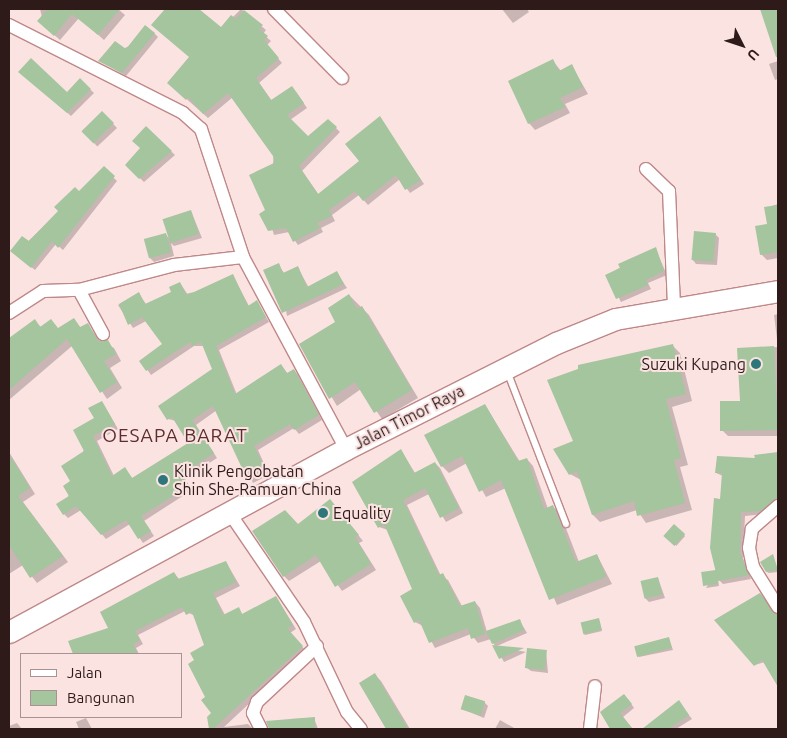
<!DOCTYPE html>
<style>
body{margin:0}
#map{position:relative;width:787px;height:738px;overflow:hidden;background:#fbe3e2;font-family:Ubuntu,sans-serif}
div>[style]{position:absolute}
.shadow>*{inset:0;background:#0003;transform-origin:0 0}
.building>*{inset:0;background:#a4c59d;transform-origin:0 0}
.roads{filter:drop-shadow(1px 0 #bf8888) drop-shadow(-1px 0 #bf8888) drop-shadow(0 1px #bf8888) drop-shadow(0 -1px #bf8888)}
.service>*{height:6px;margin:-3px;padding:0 3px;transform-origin:3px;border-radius:3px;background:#fff}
.minor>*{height:12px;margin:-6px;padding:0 6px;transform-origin:6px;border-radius:6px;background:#fff}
.trunk>*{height:21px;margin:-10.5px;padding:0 10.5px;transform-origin:10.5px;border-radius:10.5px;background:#fff}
.dots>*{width:14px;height:14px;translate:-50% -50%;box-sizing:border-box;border:2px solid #fbe3e2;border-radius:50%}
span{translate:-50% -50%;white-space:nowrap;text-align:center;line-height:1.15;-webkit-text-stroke:4px #fbe3e2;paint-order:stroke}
.poi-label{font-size:16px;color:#2f1a1a}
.right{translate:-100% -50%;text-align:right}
.left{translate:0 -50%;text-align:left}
.street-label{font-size:16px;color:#2f1a1a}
.quarter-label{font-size:19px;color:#5b2d2e;letter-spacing:1px}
.frame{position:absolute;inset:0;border:10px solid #2f1a1a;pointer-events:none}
.legend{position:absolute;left:20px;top:653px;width:162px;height:65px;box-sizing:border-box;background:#fbe3e2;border:1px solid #a99392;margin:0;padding:6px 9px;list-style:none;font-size:15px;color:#2f1a1a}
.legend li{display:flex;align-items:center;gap:10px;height:25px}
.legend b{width:25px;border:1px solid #a99392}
.north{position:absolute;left:717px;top:20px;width:50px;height:50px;-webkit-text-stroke:4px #fbe3e2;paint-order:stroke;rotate:131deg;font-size:14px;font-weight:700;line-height:20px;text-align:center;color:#2f1a1a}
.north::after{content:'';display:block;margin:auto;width:18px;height:22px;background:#2f1a1a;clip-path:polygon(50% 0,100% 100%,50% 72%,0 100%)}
</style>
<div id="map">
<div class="shadow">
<div style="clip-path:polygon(40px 9px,118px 9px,125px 15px,104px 40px,79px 18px,60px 40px,44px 26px)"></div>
<div style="clip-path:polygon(165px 9px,197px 9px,221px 29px,241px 9px,266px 30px,263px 34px,271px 41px,267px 45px,282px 63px,259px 83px,272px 101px,296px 92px,307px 108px,290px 120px,308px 138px,328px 120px,340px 132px,302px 171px,319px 195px,360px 161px,379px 117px,424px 184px,410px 193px,400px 179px,368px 205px,359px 195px,332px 215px,335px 221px,321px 228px,323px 232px,298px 245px,289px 232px,274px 235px,267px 211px,274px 156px,233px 97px,208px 118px,173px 87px,191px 58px)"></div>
<div style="clip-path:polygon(502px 9px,527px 9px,529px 12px,513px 23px)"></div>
<div style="clip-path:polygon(761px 9px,778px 9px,778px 49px,773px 44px)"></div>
<div style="clip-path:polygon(154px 33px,158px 37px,126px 76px,100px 61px)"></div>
<div style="clip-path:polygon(553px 61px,561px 71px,572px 66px,588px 94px,565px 104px,570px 113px,535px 130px,529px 123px)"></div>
<div style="clip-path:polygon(778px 61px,778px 79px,775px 80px,769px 64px)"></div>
<div style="clip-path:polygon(20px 72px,67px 93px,80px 80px,94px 93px,71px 116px)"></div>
<div style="left:102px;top:112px;width:22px;height:27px;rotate:47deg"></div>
<div style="clip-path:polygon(146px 128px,175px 155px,144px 182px,126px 165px,141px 148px)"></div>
<div style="clip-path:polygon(104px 168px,117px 181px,63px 250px,56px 244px,35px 270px,15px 254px)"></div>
<div style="clip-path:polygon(778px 204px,778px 258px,767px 260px,761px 254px,768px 225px,765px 208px)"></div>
<div style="clip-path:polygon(191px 211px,202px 238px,174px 246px,171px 243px,174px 256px,154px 262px,150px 258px,166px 235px,169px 238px)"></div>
<div style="clip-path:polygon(715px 234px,719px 238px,717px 265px,696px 264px,693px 260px)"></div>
<div style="clip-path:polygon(655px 248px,667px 275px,648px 283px,651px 289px,621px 302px,607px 275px)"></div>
<div style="clip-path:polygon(278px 265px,285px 274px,298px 268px,309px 288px,337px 273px,347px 288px,287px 316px)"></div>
<div style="clip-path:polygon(233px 276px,249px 306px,257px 302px,269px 322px,219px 350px,237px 395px,281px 366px,288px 374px,294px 370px,298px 375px,322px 420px,299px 434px,294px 428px,258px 450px,269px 475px,253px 483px,217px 410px,196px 425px,217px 458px,185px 479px,192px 490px,144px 521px,154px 536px,143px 543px,130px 524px,106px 539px,81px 510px,68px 518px,64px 514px,72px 481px,102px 402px,118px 429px,97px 441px,114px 476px,125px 469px,133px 479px,190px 443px,176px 421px,168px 419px,213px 370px,204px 346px,194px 346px,151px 375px,141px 361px,164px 344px,146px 321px,133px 328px,118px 305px,139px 294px,146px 304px,172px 292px,180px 283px,188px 295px,194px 293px)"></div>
<div style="clip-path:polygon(349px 295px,369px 315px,418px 398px,382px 419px,361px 389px,337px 406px,300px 344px,337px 323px)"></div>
<div style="clip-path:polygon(778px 314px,778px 436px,728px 436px,722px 430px,741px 402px,739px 349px,778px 347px,774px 315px)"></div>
<div style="clip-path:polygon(74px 320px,81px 328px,87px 324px,99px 340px,114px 348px,121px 361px,110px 368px,122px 388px,107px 399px,72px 346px,9px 400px,9px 339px,35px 321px,42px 328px,59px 329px)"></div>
<div style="clip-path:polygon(673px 346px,680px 353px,692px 401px,672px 407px,688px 465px,680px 467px,692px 510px,646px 523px,637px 510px,600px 522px,593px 515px,581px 480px,570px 474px,575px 441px)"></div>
<div style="clip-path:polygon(485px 405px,520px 462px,527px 459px,533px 466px,548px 509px,553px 507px,560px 513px,579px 562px,597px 555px,612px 584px,557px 605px,506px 488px,486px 497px,467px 463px,449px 473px,442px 466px)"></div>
<div style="clip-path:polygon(401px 450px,415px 473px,435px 463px,440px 468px,463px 513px,446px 522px,429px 494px,407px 505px,441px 576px,448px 580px,462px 606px,475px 602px,480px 608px,487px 632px,520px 621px,527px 633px,497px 646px,526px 652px,504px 662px,491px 639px,478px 643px,471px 634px,435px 648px,423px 626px,415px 622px,414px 590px,388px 530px,379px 527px)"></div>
<div style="clip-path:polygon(9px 452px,35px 494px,23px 502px,68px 562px,37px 583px,23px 565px,9px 574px)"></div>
<div style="clip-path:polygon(778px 453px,778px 505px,764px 514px,745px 516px,743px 558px,751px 579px,723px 584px,718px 579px,719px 586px,706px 588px,717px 571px,723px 476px,716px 473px,756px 460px,756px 456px)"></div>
<div style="clip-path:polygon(335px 506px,363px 541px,359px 543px,376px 570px,342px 591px,321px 561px,289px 581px,284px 576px,298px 526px)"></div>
<div style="left:674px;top:526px;width:15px;height:13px;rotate:42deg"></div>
<div style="clip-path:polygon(773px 556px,778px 572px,769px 573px,767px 572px)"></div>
<div style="clip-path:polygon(226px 562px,240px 586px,216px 598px,225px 615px,238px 609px,243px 615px,276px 597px,296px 629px,290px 633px,306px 651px,224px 727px,248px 724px,253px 729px,210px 729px,209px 717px,213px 713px,196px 661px,206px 646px,195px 616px,185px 611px,138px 635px,143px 644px,136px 648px,139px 654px,122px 654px,102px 613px,174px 573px,179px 579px)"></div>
<div style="clip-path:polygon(658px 578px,665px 598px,649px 602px,645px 598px)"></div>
<div style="clip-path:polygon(772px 613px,778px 615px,778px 684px,765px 662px,755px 665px)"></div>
<div style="clip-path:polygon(598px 619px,602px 631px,585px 635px,584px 634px)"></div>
<div style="clip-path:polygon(669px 639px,673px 650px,639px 657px,636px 647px)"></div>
<div style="clip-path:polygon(546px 651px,548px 673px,531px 671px,527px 668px)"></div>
<div style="clip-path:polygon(375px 675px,381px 681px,410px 729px,387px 729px,360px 684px)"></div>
<div style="clip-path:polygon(628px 699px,634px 708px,623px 717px,632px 729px,612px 729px,602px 712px)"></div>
<div style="clip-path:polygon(484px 702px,488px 706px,484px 718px,462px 709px)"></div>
<div style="clip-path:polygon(679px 702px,692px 719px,676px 729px,643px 729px)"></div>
<div style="clip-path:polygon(86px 718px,92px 729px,79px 729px,76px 722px)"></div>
<div style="clip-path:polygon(314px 718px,318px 729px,290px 729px,290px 719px)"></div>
<div style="clip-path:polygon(500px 720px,516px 729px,495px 729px)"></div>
<div style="clip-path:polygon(17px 723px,22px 729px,9px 729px,9px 726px)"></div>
</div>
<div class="building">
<div style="clip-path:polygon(48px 9px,120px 9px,98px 35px,72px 14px,54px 36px,37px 21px)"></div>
<div style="clip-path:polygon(165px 9px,199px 9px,221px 27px,231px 15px,236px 19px,244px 10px,263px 25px,259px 29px,268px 36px,264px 40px,279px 58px,256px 78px,271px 100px,292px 86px,304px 103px,287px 115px,308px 136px,328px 119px,337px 127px,299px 166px,318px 194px,359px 161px,345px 144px,380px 116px,421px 180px,405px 190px,396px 175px,363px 201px,355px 191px,329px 210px,332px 216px,317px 223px,320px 228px,293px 242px,286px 228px,268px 231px,259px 214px,265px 210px,249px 175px,274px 163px,273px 156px,228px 93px,203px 114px,188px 97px,186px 100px,167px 83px,189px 57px,151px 25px)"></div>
<div style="clip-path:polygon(760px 9px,778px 9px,778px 57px,776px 57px)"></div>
<div style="clip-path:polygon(145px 25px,155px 33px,122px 73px,98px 61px,115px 41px,126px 49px)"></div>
<div style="clip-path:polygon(31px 58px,67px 92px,80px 78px,91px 89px,67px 113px,18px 72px)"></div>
<div style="clip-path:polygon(553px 59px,559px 71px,572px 64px,583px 87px,560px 98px,565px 107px,528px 124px,508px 81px)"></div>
<div style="left:102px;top:111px;width:17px;height:29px;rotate:45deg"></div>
<div style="clip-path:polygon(146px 126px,172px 151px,139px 179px,125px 165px,140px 148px,132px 141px)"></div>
<div style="clip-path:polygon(104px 166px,115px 176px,58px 248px,52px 241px,31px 268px,10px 251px,22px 236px,29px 241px,58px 211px,54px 207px,75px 187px,79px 191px)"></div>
<div style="clip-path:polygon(778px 205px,778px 252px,760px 255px,755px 226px,767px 224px,764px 207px)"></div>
<div style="left:191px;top:210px;width:25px;height:30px;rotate:72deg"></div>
<div style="left:694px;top:231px;width:22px;height:29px;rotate:5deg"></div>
<div style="left:166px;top:233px;width:20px;height:23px;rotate:75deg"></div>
<div style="clip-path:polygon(656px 247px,664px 271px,646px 280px,648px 285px,616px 299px,605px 275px,620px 268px,618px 264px)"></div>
<div style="clip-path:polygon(279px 263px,283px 273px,298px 266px,307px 287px,337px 271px,344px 284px,282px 313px,263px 270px)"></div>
<div style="clip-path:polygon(233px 274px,248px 306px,257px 300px,266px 317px,216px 346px,235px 394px,281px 364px,287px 373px,294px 369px,319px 415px,294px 430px,290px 424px,254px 446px,266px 471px,247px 479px,213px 406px,192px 420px,214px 453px,182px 474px,189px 486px,141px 516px,151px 531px,138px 539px,126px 520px,101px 535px,76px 506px,63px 515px,56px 504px,69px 496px,63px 486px,70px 481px,61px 466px,84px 451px,73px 430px,94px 418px,88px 408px,102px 401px,115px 424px,93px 436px,112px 476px,125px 467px,132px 478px,188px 443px,172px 417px,167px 420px,158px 406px,212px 369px,201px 342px,192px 346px,190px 342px,146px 371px,139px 361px,162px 344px,142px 317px,128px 325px,119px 304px,139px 292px,145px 304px,171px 292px,169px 287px,180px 282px,186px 294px,194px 292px)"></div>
<div style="clip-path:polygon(349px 294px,357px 309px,362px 306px,412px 390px,374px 413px,355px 382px,329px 399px,299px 344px,335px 322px,328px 308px)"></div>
<div style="clip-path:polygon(74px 318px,80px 327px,88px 323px,98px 341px,108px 340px,116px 354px,104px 361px,117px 382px,100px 393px,67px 339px,9px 390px,9px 338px,35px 319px,40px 327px,51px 319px,58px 328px)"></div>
<div style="clip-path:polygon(673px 344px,686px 394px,666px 399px,681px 458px,674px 460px,685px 503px,637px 516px,634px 501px,592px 515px,577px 471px,569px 475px,553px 449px,573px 441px,547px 380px,578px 369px,578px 365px)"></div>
<div style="clip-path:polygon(774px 346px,778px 430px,720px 431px,720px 401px,740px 401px,737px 348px)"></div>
<div style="clip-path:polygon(485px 404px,518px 461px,527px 458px,544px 509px,553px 505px,576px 562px,597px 554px,606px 577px,549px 600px,501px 480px,479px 492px,462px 456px,441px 467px,424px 435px)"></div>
<div style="clip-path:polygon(401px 449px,414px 473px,435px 462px,459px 508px,440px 518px,425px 488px,403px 500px,439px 575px,443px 573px,460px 606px,475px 601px,485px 634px,471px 639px,468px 628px,429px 643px,419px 620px,414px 623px,400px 596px,412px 589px,384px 524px,378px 528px,352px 482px)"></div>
<div style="clip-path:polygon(778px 452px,778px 498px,761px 511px,741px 512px,740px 553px,749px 575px,718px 581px,710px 548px,714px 498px,720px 499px,722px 473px,715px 473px,717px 456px,755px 458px,754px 455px)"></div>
<div style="clip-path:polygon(9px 454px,30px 488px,18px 496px,63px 556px,30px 578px,9px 545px)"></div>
<div style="clip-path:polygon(330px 499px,359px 535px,355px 537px,371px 564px,335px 587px,316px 555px,283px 577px,252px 531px,285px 510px,298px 524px)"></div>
<div style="left:674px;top:524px;width:15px;height:16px;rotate:42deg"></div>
<div style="clip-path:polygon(773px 554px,778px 570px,766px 572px,760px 562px)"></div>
<div style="clip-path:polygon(226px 561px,236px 582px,213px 593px,223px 615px,239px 607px,242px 614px,276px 596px,293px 625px,287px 628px,303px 646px,213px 729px,209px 729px,207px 717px,211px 713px,201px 700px,205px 697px,188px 664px,194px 660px,190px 653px,204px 645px,192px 612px,186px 615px,182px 607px,135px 631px,140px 640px,133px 644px,138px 654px,73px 654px,68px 641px,108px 628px,100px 612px,174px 572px,178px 579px)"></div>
<div style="left:716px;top:570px;width:14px;height:15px;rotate:82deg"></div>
<div style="left:658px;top:577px;width:18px;height:18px;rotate:77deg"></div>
<div style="clip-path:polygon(760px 593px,778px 615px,778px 687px,762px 660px,754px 666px,714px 620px)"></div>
<div style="left:599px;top:618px;width:12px;height:19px;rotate:76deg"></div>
<div style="clip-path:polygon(520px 619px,524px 630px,492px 644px,486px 631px)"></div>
<div style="left:669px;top:637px;width:11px;height:36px;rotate:75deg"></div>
<div style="clip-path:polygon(492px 645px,524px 648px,499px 659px)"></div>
<div style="left:527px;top:648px;width:20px;height:20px;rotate:6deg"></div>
<div style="clip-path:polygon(375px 673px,408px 729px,386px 729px,359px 683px)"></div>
<div style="clip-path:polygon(624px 694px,632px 704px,620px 713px,633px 729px,610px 729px,600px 712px)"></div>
<div style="left:465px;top:695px;width:21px;height:15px;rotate:17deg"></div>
<div style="clip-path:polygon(679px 700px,689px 715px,668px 729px,642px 729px)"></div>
<div style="clip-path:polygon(315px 717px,315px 729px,269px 729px,266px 721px)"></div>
</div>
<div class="roads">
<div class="service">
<div style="left:507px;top:371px;width:164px;rotate:68.9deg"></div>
</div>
<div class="minor">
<div style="left:274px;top:9px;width:97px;rotate:45.4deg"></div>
<div style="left:9px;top:25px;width:195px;rotate:26.8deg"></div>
<div style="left:183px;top:113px;width:24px;rotate:42deg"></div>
<div style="left:201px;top:129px;width:135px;rotate:71.8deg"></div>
<div style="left:243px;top:257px;width:218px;rotate:61.8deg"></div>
<div style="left:646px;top:169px;width:32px;rotate:44deg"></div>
<div style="left:669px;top:191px;width:116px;rotate:87.5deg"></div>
<div style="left:9px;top:313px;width:40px;rotate:-32.9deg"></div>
<div style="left:43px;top:291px;width:36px;rotate:-2deg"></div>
<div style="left:103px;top:334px;width:50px;rotate:-118.6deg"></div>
<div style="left:79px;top:290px;width:98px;rotate:-14.7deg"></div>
<div style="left:174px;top:265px;width:69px;rotate:-6.6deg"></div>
<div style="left:778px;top:506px;width:35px;rotate:139deg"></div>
<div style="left:752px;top:529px;width:19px;rotate:99deg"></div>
<div style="left:749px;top:548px;width:19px;rotate:78deg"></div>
<div style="left:753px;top:567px;width:47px;rotate:58deg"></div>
<div style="left:229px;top:512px;width:133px;rotate:55.7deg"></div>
<div style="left:304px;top:622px;width:100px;rotate:64.5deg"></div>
<div style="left:347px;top:712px;width:22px;rotate:51deg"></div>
<div style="left:261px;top:729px;width:18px;rotate:-117deg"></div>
<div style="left:253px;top:713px;width:12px;rotate:-70deg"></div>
<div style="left:257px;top:702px;width:82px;rotate:-43deg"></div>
<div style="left:590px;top:729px;width:43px;rotate:-83.4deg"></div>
</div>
<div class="trunk">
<div style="left:9px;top:632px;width:383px;rotate:-28.5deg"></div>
<div style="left:346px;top:449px;width:235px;rotate:-26.8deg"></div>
<div style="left:556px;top:343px;width:64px;rotate:-22.1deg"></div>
<div style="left:615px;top:319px;width:165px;rotate:-9.7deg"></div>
</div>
</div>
<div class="dots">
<div style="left:756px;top:364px;background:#2d767a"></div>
<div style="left:163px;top:480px;background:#2d767a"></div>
<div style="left:323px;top:513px;background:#2d767a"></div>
</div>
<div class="poi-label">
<span class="right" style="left:746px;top:364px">Suzuki Kupang</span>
<span class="left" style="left:174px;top:480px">Klinik Pengobatan<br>Shin She-Ramuan China</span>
<span class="left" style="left:333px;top:513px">Equality</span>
</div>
<div class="street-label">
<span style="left:409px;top:417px;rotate:-27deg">Jalan Timor Raya</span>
</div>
<div class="quarter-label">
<span style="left:175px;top:436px">OESAPA BARAT</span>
</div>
<div class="frame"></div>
<ul class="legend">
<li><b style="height:6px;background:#fff"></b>Jalan</li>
<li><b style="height:14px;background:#a4c59d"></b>Bangunan</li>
</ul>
<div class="north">U</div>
</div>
